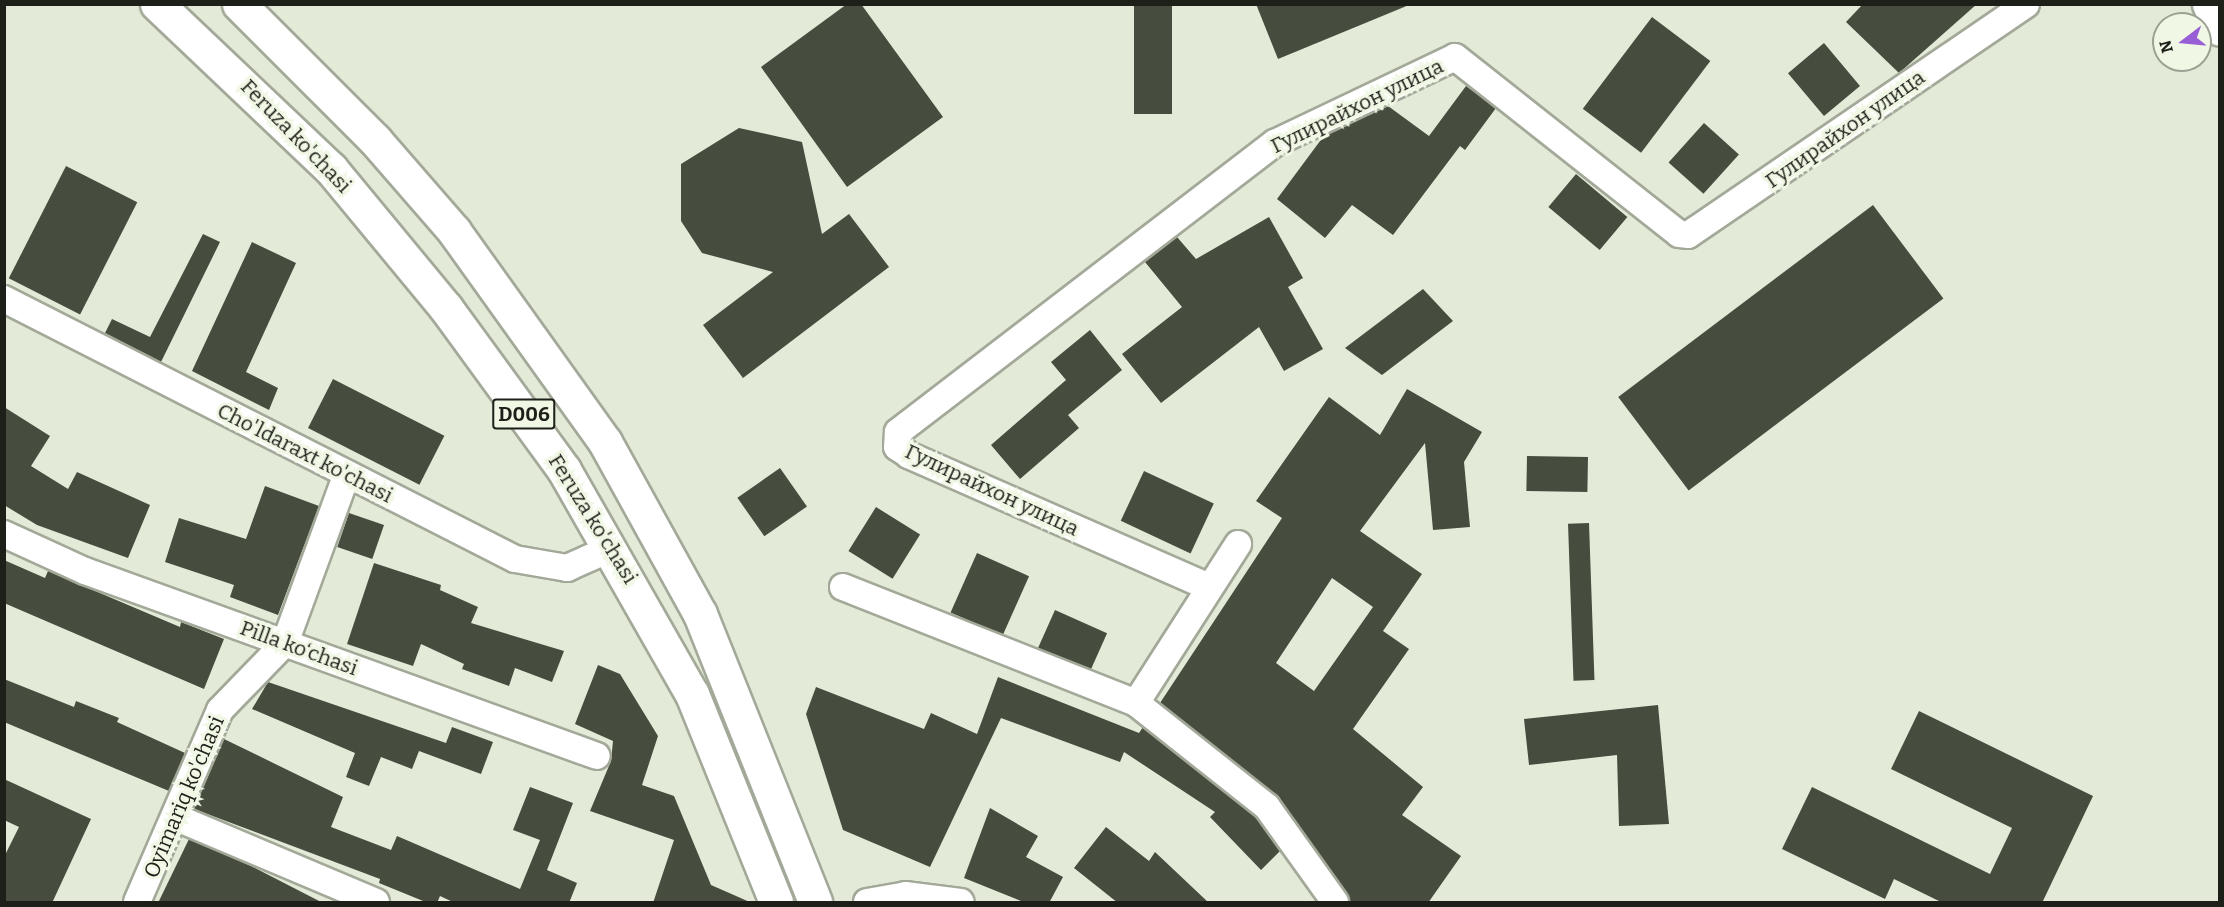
<!DOCTYPE html>
<meta charset="utf-8">
<style>
body{margin:0}
#map{position:relative;width:2224px;height:907px;overflow:hidden;background:#e3ead8;font-family:Bitter,serif}
div>[style]{position:absolute}
.building>*{inset:0;background:#474d3e;transform-origin:0 0}
.roads{filter:drop-shadow(2px 0 #a3a999) drop-shadow(-2px 0 #a3a999) drop-shadow(0 2px #a3a999) drop-shadow(0 -2px #a3a999)}
.street>*{height:26px;margin:-13px;padding:0 13px;transform-origin:13px;border-radius:13px;background:#fff}
.secondary>*{height:33px;margin:-16.5px;padding:0 16.5px;transform-origin:16.5px;border-radius:16.5px;background:#fff}
.primary>*{height:33px;margin:-16.5px;padding:0 16.5px;transform-origin:16.5px;border-radius:16.5px;background:#fff}
span{translate:-50% -50%;white-space:nowrap;text-align:center;line-height:1.15;-webkit-text-stroke:6px #f0f7e5;paint-order:stroke}
.shield-label span{padding:2px 4px;background:#f0f7e5;border:2px solid;border-radius:4px;-webkit-text-stroke-width:0}
.shield-label{font-size:20px;color:#1d1f19;font-weight:700}
.street-label{font-size:21px;color:#1d1f19}
.frame{position:absolute;inset:0;border:6px solid #1d1f19;pointer-events:none}
.north{position:absolute;left:2152px;top:12px;width:60px;height:60px;box-sizing:border-box;background:#f0f7e5;border:2px solid #9ca193;border-radius:50%;rotate:254deg;font-size:16px;font-weight:700;line-height:24px;text-align:center;color:#1d1f19}
.north::after{content:'';display:block;margin:auto;width:21px;height:27px;background:#985ed6;clip-path:polygon(50% 0,100% 100%,50% 72%,0 100%)}
</style>
<div id="map">
<div class="building">
<div style="clip-path:polygon(847px 4px,861px 4px,943px 117px,847px 187px,761px 67px)"></div>
<div style="left:1134px;top:4px;width:38px;height:110px"></div>
<div style="clip-path:polygon(1256px 4px,1409px 4px,1409px 5px,1278px 59px)"></div>
<div style="clip-path:polygon(1863px 4px,1977px 4px,1899px 73px,1846px 22px)"></div>
<div style="left:1652px;top:17px;width:73px;height:115px;rotate:37deg"></div>
<div style="left:1824px;top:43px;width:56px;height:47px;rotate:50deg"></div>
<div style="clip-path:polygon(1466px 86px,1496px 108px,1465px 150px,1460px 146px,1393px 235px,1352px 205px,1325px 238px,1277px 199px,1323px 137px,1388px 106px,1429px 136px)"></div>
<div style="left:1704px;top:123px;width:47px;height:53px;rotate:42deg"></div>
<div style="clip-path:polygon(739px 128px,802px 142px,822px 234px,849px 214px,889px 267px,743px 378px,703px 325px,773px 272px,702px 253px,681px 221px,681px 164px)"></div>
<div style="left:66px;top:166px;width:80px;height:126px;rotate:27deg"></div>
<div style="left:1576px;top:174px;width:67px;height:43px;rotate:40deg"></div>
<div style="left:1873px;top:205px;width:117px;height:319px;rotate:53deg"></div>
<div style="clip-path:polygon(1269px 217px,1303px 278px,1288px 287px,1323px 349px,1284px 371px,1259px 327px,1161px 403px,1122px 354px,1182px 307px,1145px 262px,1177px 237px,1196px 259px)"></div>
<div style="clip-path:polygon(203px 234px,220px 242px,161px 362px,105px 333px,112px 319px,150px 337px)"></div>
<div style="clip-path:polygon(252px 242px,296px 263px,246px 372px,278px 388px,269px 410px,192px 371px)"></div>
<div style="clip-path:polygon(1423px 289px,1453px 321px,1382px 375px,1345px 348px)"></div>
<div style="clip-path:polygon(1090px 330px,1122px 370px,1068px 415px,1079px 428px,1020px 479px,991px 445px,1066px 380px,1051px 362px)"></div>
<div style="left:333px;top:379px;width:125px;height:55px;rotate:27deg"></div>
<div style="clip-path:polygon(evenodd,1407px 389px,1482px 432px,1464px 462px,1470px 527px,1433px 530px,1425px 443px,1360px 531px,1422px 574px,1383px 631px,1409px 649px,1353px 729px,1423px 787px,1402px 815px,1461px 856px,1428px 903px,1350px 903px,1279px 798px,1160px 703px,1282px 518px,1256px 501px,1329px 397px,1380px 435px,1407px 389px,1332px 578px,1373px 607px,1314px 691px,1276px 663px,1332px 578px)"></div>
<div style="clip-path:polygon(4px 407px,50px 436px,31px 466px,68px 489px,77px 472px,150px 505px,128px 558px,37px 525px,4px 505px)"></div>
<div style="left:1527px;top:456px;width:61px;height:35px;rotate:1deg"></div>
<div style="left:780px;top:468px;width:47px;height:52px;rotate:55deg"></div>
<div style="left:1144px;top:471px;width:77px;height:55px;rotate:25deg"></div>
<div style="clip-path:polygon(265px 486px,319px 506px,278px 615px,230px 597px,234px 585px,165px 562px,179px 518px,246px 539px)"></div>
<div style="left:876px;top:507px;width:52px;height:52px;rotate:32deg"></div>
<div style="left:349px;top:513px;width:37px;height:36px;rotate:19deg"></div>
<div style="left:1589px;top:523px;width:157px;height:21px;rotate:88deg"></div>
<div style="left:977px;top:553px;width:57px;height:65px;rotate:24deg"></div>
<div style="clip-path:polygon(4px 560px,45px 578px,48px 571px,180px 627px,181px 622px,224px 639px,204px 689px,4px 603px)"></div>
<div style="clip-path:polygon(374px 563px,441px 585px,440px 590px,478px 607px,471px 623px,564px 651px,552px 682px,515px 668px,509px 686px,462px 669px,464px 664px,421px 644px,413px 666px,347px 644px)"></div>
<div style="left:1055px;top:610px;width:57px;height:42px;rotate:24deg"></div>
<div style="clip-path:polygon(598px 665px,620px 674px,658px 736px,642px 785px,674px 796px,711px 885px,752px 903px,653px 903px,674px 840px,590px 811px,611px 761px,613px 741px,575px 724px)"></div>
<div style="clip-path:polygon(998px 677px,1139px 733px,1143px 727px,1256px 817px,1280px 851px,1261px 870px,1210px 817px,1215px 812px,1124px 752px,1120px 762px,1001px 718px,930px 867px,843px 830px,806px 714px,816px 687px,924px 729px,931px 713px,977px 734px)"></div>
<div style="clip-path:polygon(4px 679px,74px 707px,76px 701px,119px 718px,117px 722px,185px 753px,169px 791px,4px 722px)"></div>
<div style="clip-path:polygon(268px 682px,446px 743px,452px 727px,493px 742px,481px 774px,419px 751px,412px 769px,381px 757px,369px 786px,346px 777px,355px 753px,252px 709px)"></div>
<div style="clip-path:polygon(1658px 705px,1669px 824px,1619px 826px,1617px 755px,1529px 765px,1524px 719px)"></div>
<div style="clip-path:polygon(1919px 711px,2093px 796px,2042px 903px,1943px 903px,1894px 879px,1885px 899px,1782px 849px,1812px 787px,1990px 874px,2012px 828px,1891px 769px)"></div>
<div style="clip-path:polygon(224px 739px,343px 797px,331px 827px,391px 850px,397px 836px,520px 889px,540px 840px,513px 830px,530px 787px,573px 803px,547px 870px,577px 883px,569px 903px,455px 903px,440px 896px,437px 903px,428px 903px,379px 883px,380px 879px,194px 809px)"></div>
<div style="clip-path:polygon(4px 779px,91px 819px,52px 903px,4px 903px,4px 857px,19px 827px,4px 820px)"></div>
<div style="clip-path:polygon(990px 808px,1038px 836px,1026px 857px,1063px 877px,1049px 903px,1026px 903px,964px 878px)"></div>
<div style="clip-path:polygon(1106px 827px,1149px 861px,1155px 852px,1209px 903px,1118px 903px,1074px 868px)"></div>
<div style="clip-path:polygon(189px 839px,251px 866px,323px 903px,158px 903px)"></div>
</div>
<div class="roads">
<div class="street">
<div style="left:4px;top:299px;width:573px;rotate:26.97deg"></div>
<div style="left:515px;top:559px;width:53px;rotate:9.8deg"></div>
<div style="left:567px;top:568px;width:49px;rotate:-24deg"></div>
<div style="left:4px;top:534px;width:89px;rotate:24.6deg"></div>
<div style="left:85px;top:571px;width:544px;rotate:19.87deg"></div>
<div style="left:843px;top:587px;width:315px;rotate:21.6deg"></div>
<div style="left:1136px;top:703px;width:167px;rotate:38.4deg"></div>
<div style="left:1267px;top:807px;width:117px;rotate:54.4deg"></div>
<div style="left:1209px;top:587px;width:328px;rotate:-156.3deg"></div>
<div style="left:909px;top:455px;width:14px;rotate:-146deg"></div>
<div style="left:897px;top:447px;width:15px;rotate:-86deg"></div>
<div style="left:898px;top:432px;width:475px;rotate:-37.5deg"></div>
<div style="left:1275px;top:143px;width:199px;rotate:-25.5deg"></div>
<div style="left:1455px;top:57px;width:285px;rotate:38.3deg"></div>
<div style="left:1679px;top:234px;width:9px;rotate:6deg"></div>
<div style="left:1688px;top:235px;width:409px;rotate:-34.3deg"></div>
<div style="left:1136px;top:703px;width:189px;rotate:-57.3deg"></div>
<div style="left:177px;top:818px;width:216px;rotate:22.9deg"></div>
<div style="left:137px;top:902px;width:209px;rotate:-66.6deg"></div>
<div style="left:220px;top:710px;width:93px;rotate:-45.9deg"></div>
<div style="left:285px;top:643px;width:180px;rotate:-69.9deg"></div>
<div style="left:867px;top:902px;width:39px;rotate:-10deg"></div>
<div style="left:905px;top:895px;width:56px;rotate:7.1deg"></div>
</div>
<div class="secondary">
<div style="left:2209px;top:4px;width:27px;rotate:66deg"></div>
</div>
<div class="primary">
<div style="left:157px;top:4px;width:240px;rotate:43.5deg"></div>
<div style="left:331px;top:169px;width:180px;rotate:50.4deg"></div>
<div style="left:446px;top:308px;width:200px;rotate:53.9deg"></div>
<div style="left:564px;top:470px;width:258px;rotate:60.3deg"></div>
<div style="left:692px;top:694px;width:224px;rotate:68deg"></div>
<div style="left:239px;top:4px;width:192px;rotate:45deg"></div>
<div style="left:375px;top:140px;width:121px;rotate:49deg"></div>
<div style="left:454px;top:231px;width:259px;rotate:54.4deg"></div>
<div style="left:605px;top:442px;width:196px;rotate:61.1deg"></div>
<div style="left:700px;top:614px;width:310px;rotate:68.2deg"></div>
</div>
</div>
<div class="shield-label">
<span style="left:524px;top:414px">D006</span>
</div>
<div class="street-label">
<span style="left:1357px;top:106px;rotate:-26deg">Гулирайхон улица</span>
<span style="left:1845px;top:129px;rotate:-35deg">Гулирайхон улица</span>
<span style="left:296px;top:136px;rotate:46deg">Feruza ko'chasi</span>
<span style="left:305px;top:453px;rotate:27deg">Cho'ldaraxt ko'chasi</span>
<span style="left:992px;top:490px;rotate:25deg">Гулирайхон улица</span>
<span style="left:593px;top:519px;rotate:58deg">Feruza ko'chasi</span>
<span style="left:299px;top:648px;rotate:20deg">Pilla ko‘chasi</span>
<span style="left:184px;top:797px;rotate:-67deg">Oyimariq ko'chasi</span>
</div>
<div class="frame"></div>
<div class="north">N</div>
</div>
